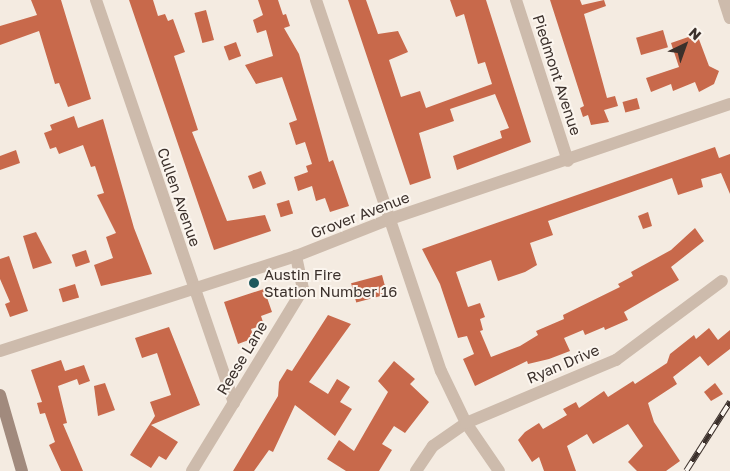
<!DOCTYPE html>
<style>
body{margin:0}
#map{position:relative;width:730px;height:471px;overflow:hidden;background:#f4ebe1;font-family:"Golos Text",sans-serif}
div>[style]{position:absolute}
.building>*{inset:0;background:#c8694b;transform-origin:0 0}
.street>*{height:12px;margin:-6px;padding:0 6px;transform-origin:6px;border-radius:6px;background:#cdbbac}
.secondary>*{height:12px;margin:-6px;padding:0 6px;transform-origin:6px;border-radius:6px;background:#a18a7d}
.rail>*{height:5.5px;margin-top:-2.75px;transform-origin:0;background:repeating-linear-gradient(90deg,#fbf5ee 0 11px,#3b302b 0 22px);box-sizing:border-box;border-block:1px solid #3b302b}
.dots>*{width:14px;height:14px;translate:-50% -50%;box-sizing:border-box;border:2px solid #fbf5ee;border-radius:50%}
span{translate:-50% -50%;white-space:nowrap;text-align:center;line-height:1.15;-webkit-text-stroke:4px #fbf5ee;paint-order:stroke}
.street-label{font-size:15px;color:#3b302b}
.poi-label{font-size:15px;color:#3b302b}
.left{translate:0 -50%;text-align:left}
.north{position:absolute;left:660px;top:20px;width:50px;height:50px;-webkit-text-stroke:4px #fbf5ee;paint-order:stroke;rotate:42deg;font-size:14px;font-weight:700;line-height:20px;text-align:center;color:#3b302b}
.north::after{content:'';display:block;margin:auto;width:18px;height:22px;background:#3b302b;clip-path:polygon(50% 0,100% 100%,50% 72%,0 100%)}
</style>
<div id="map">
<div class="building">
<div style="clip-path:polygon(31px 0,61px 0,91px 99px,68px 107px,59px 83px,55px 84px,39px 31px,0 45px,0 26px,37px 15px)"></div>
<div style="clip-path:polygon(129px 0,153px 0,158px 16px,165px 14px,168px 21px,173px 19px,185px 52px,174px 56px,198px 130px,192px 132px,227px 221px,265px 215px,271px 231px,214px 250px)"></div>
<div style="clip-path:polygon(258px 0,278px 0,283px 15px,286px 14px,290px 26px,284px 28px,299px 54px,329px 162px,333px 160px,349px 206px,330px 212px,325px 198px,316px 201px,312px 186px,298px 191px,294px 177px,308px 172px,306px 166px,312px 164px,305px 142px,296px 145px,289px 123px,297px 120px,282px 77px,256px 84px,245px 65px,273px 56px,266px 30px,257px 33px,253px 20px,263px 15px)"></div>
<div style="clip-path:polygon(348px 0,366px 0,378px 34px,398px 31px,408px 52px,389px 60px,401px 97px,420px 91px,426px 108px,492px 84px,485px 62px,478px 64px,464px 14px,456px 17px,450px 0,486px 0,531px 142px,457px 170px,453px 156px,502px 138px,500px 131px,509px 128px,495px 94px,450px 109px,454px 121px,419px 133px,431px 178px,410px 185px)"></div>
<div style="clip-path:polygon(550px 0,580px 0,582px 5px,604px 0,606px 6px,584px 14px,607px 98px,615px 96px,618px 106px,604px 110px,609px 122px,591px 125px,588px 115px,583px 117px,580px 108px,584px 106px)"></div>
<div style="left:206px;top:10px;width:31px;height:12px;rotate:75deg"></div>
<div style="left:663px;top:30px;width:18px;height:28px;rotate:74deg"></div>
<div style="clip-path:polygon(697px 34px,709px 66px,719px 71px,714px 84px,699px 92px,695px 82px,673px 91px,671px 84px,651px 92px,646px 78px,679px 67px,671px 43px)"></div>
<div style="left:236px;top:42px;width:15px;height:13px;rotate:70deg"></div>
<div style="left:637px;top:98px;width:11px;height:15px;rotate:75deg"></div>
<div style="clip-path:polygon(74px 116px,78px 128px,103px 119px,134px 228px,152px 274px,101px 286px,94px 265px,113px 258px,106px 237px,116px 233px,97px 195px,104px 193px,95px 166px,91px 167px,83px 145px,59px 154px,56px 147px,50px 149px,44px 133px,52px 130px,50px 125px)"></div>
<div style="clip-path:polygon(715px 147px,719px 158px,730px 154px,730px 194px,721px 173px,701px 179px,703px 187px,678px 195px,672px 178px,548px 221px,553px 235px,530px 243px,537px 265px,525px 272px,498px 281px,491px 260px,456px 272px,468px 307px,480px 303px,485px 317px,480px 319px,483px 330px,480px 331px,491px 357px,520px 346px,538px 335px,536px 331px,564px 319px,563px 315px,620px 287px,618px 284px,633px 276px,631px 272px,671px 250px,695px 228px,704px 241px,671px 267px,679px 280px,624px 312px,628px 320px,605px 330px,604px 327px,585px 335px,583px 330px,564px 338px,570px 351px,549px 359px,528px 364px,527px 361px,475px 386px,463px 359px,474px 354px,467px 336px,458px 338px,440px 284px,422px 249px)"></div>
<div style="clip-path:polygon(16px 150px,20px 163px,0 170px,0 156px)"></div>
<div style="left:261px;top:171px;width:14px;height:14px;rotate:69deg"></div>
<div style="left:289px;top:200px;width:14px;height:13px;rotate:73deg"></div>
<div style="clip-path:polygon(648px 212px,652px 226px,643px 229px,638px 216px)"></div>
<div style="clip-path:polygon(36px 232px,52px 263px,33px 269px,23px 236px)"></div>
<div style="left:86px;top:250px;width:13px;height:15px;rotate:72deg"></div>
<div style="clip-path:polygon(9px 256px,28px 311px,10px 317px,5px 304px,10px 302px,0 279px,0 259px)"></div>
<div style="left:382px;top:275px;width:20px;height:32px;rotate:75deg"></div>
<div style="left:75px;top:284px;width:14px;height:17px;rotate:73deg"></div>
<div style="clip-path:polygon(264px 289px,272px 312px,261px 316px,264px 325px,251px 329px,254px 338px,238px 344px,224px 302px)"></div>
<div style="clip-path:polygon(328px 315px,351px 324px,309px 382px,328px 394px,337px 379px,350px 387px,340px 402px,352px 409px,335px 436px,295px 405px,273px 452px,269px 450px,254px 471px,233px 471px,278px 396px,279px 382px,287px 369px,292px 371px)"></div>
<div style="clip-path:polygon(169px 327px,200px 405px,151px 425px,178px 442px,166px 460px,159px 456px,151px 468px,130px 455px,155px 416px,150px 402px,171px 395px,157px 353px,142px 358px,135px 338px)"></div>
<div style="clip-path:polygon(709px 328px,718px 340px,730px 330px,730px 349px,708px 366px,700px 356px,673px 377px,677px 384px,648px 403px,654px 422px,680px 461px,666px 471px,637px 471px,628px 462px,643px 446px,628px 424px,593px 444px,587px 434px,567px 446px,576px 471px,544px 471px,539px 457px,532px 462px,518px 440px,525px 432px,539px 423px,543px 429px,567px 415px,563px 409px,576px 402px,579px 408px,604px 391px,608px 397px,633px 381px,635px 384px,667px 363px,670px 354px,694px 335px,696px 339px)"></div>
<div style="clip-path:polygon(61px 360px,65px 371px,84px 365px,90px 381px,79px 385px,77px 379px,58px 386px,67px 423px,63px 424px,83px 471px,61px 471px,49px 445px,55px 442px,45px 413px,40px 414px,37px 403px,42px 402px,31px 370px)"></div>
<div style="clip-path:polygon(394px 361px,415px 379px,410px 384px,429px 402px,405px 433px,394px 426px,382px 444px,392px 450px,379px 471px,346px 471px,327px 459px,339px 440px,354px 451px,388px 392px,378px 381px)"></div>
<div style="clip-path:polygon(105px 383px,115px 410px,98px 416px,94px 386px)"></div>
<div style="clip-path:polygon(715px 383px,723px 394px,711px 401px,704px 392px)"></div>
</div>
<div class="street">
<div style="left:96px;top:0;width:426px;rotate:71.1deg"></div>
<div style="left:316px;top:0;width:391px;rotate:71.4deg"></div>
<div style="left:441px;top:371px;width:58px;rotate:64.3deg"></div>
<div style="left:466px;top:423px;width:58px;rotate:55.5deg"></div>
<div style="left:516px;top:0;width:169px;rotate:72.1deg"></div>
<div style="left:724px;top:0;width:19px;rotate:72deg"></div>
<div style="left:0;top:351px;width:311px;rotate:-17.8deg"></div>
<div style="left:296px;top:256px;width:101px;rotate:-21.5deg"></div>
<div style="left:390px;top:219px;width:359px;rotate:-18.7deg"></div>
<div style="left:192px;top:471px;width:213px;rotate:-58.6deg"></div>
<div style="left:303px;top:289px;width:34px;rotate:-102deg"></div>
<div style="left:416px;top:471px;width:30px;rotate:-56deg"></div>
<div style="left:433px;top:446px;width:40px;rotate:-34.9deg"></div>
<div style="left:466px;top:423px;width:163px;rotate:-22.8deg"></div>
<div style="left:616px;top:360px;width:132px;rotate:-36.7deg"></div>
</div>
<div class="secondary">
<div style="left:0;top:395px;width:79px;rotate:73.9deg"></div>
</div>
<div class="rail">
<div style="left:686px;top:471px;width:82px;rotate:-57.5deg"></div>
</div>
<div class="dots">
<div style="left:254px;top:283px;background:#1f5a5e"></div>
</div>
<div class="street-label">
<span style="left:557px;top:75px;rotate:72deg">Piedmont Avenue</span>
<span style="left:179px;top:197px;rotate:71deg">Cullen Avenue</span>
<span style="left:360px;top:215px;rotate:-21deg">Grover Avenue</span>
<span style="left:242px;top:358px;rotate:-59deg">Reese Lane</span>
<span style="left:563px;top:364px;rotate:-23deg">Ryan Drive</span>
</div>
<div class="poi-label">
<span class="left" style="left:264px;top:283px">Austin Fire<br>Station Number 16</span>
</div>
<div class="north">N</div>
</div>
